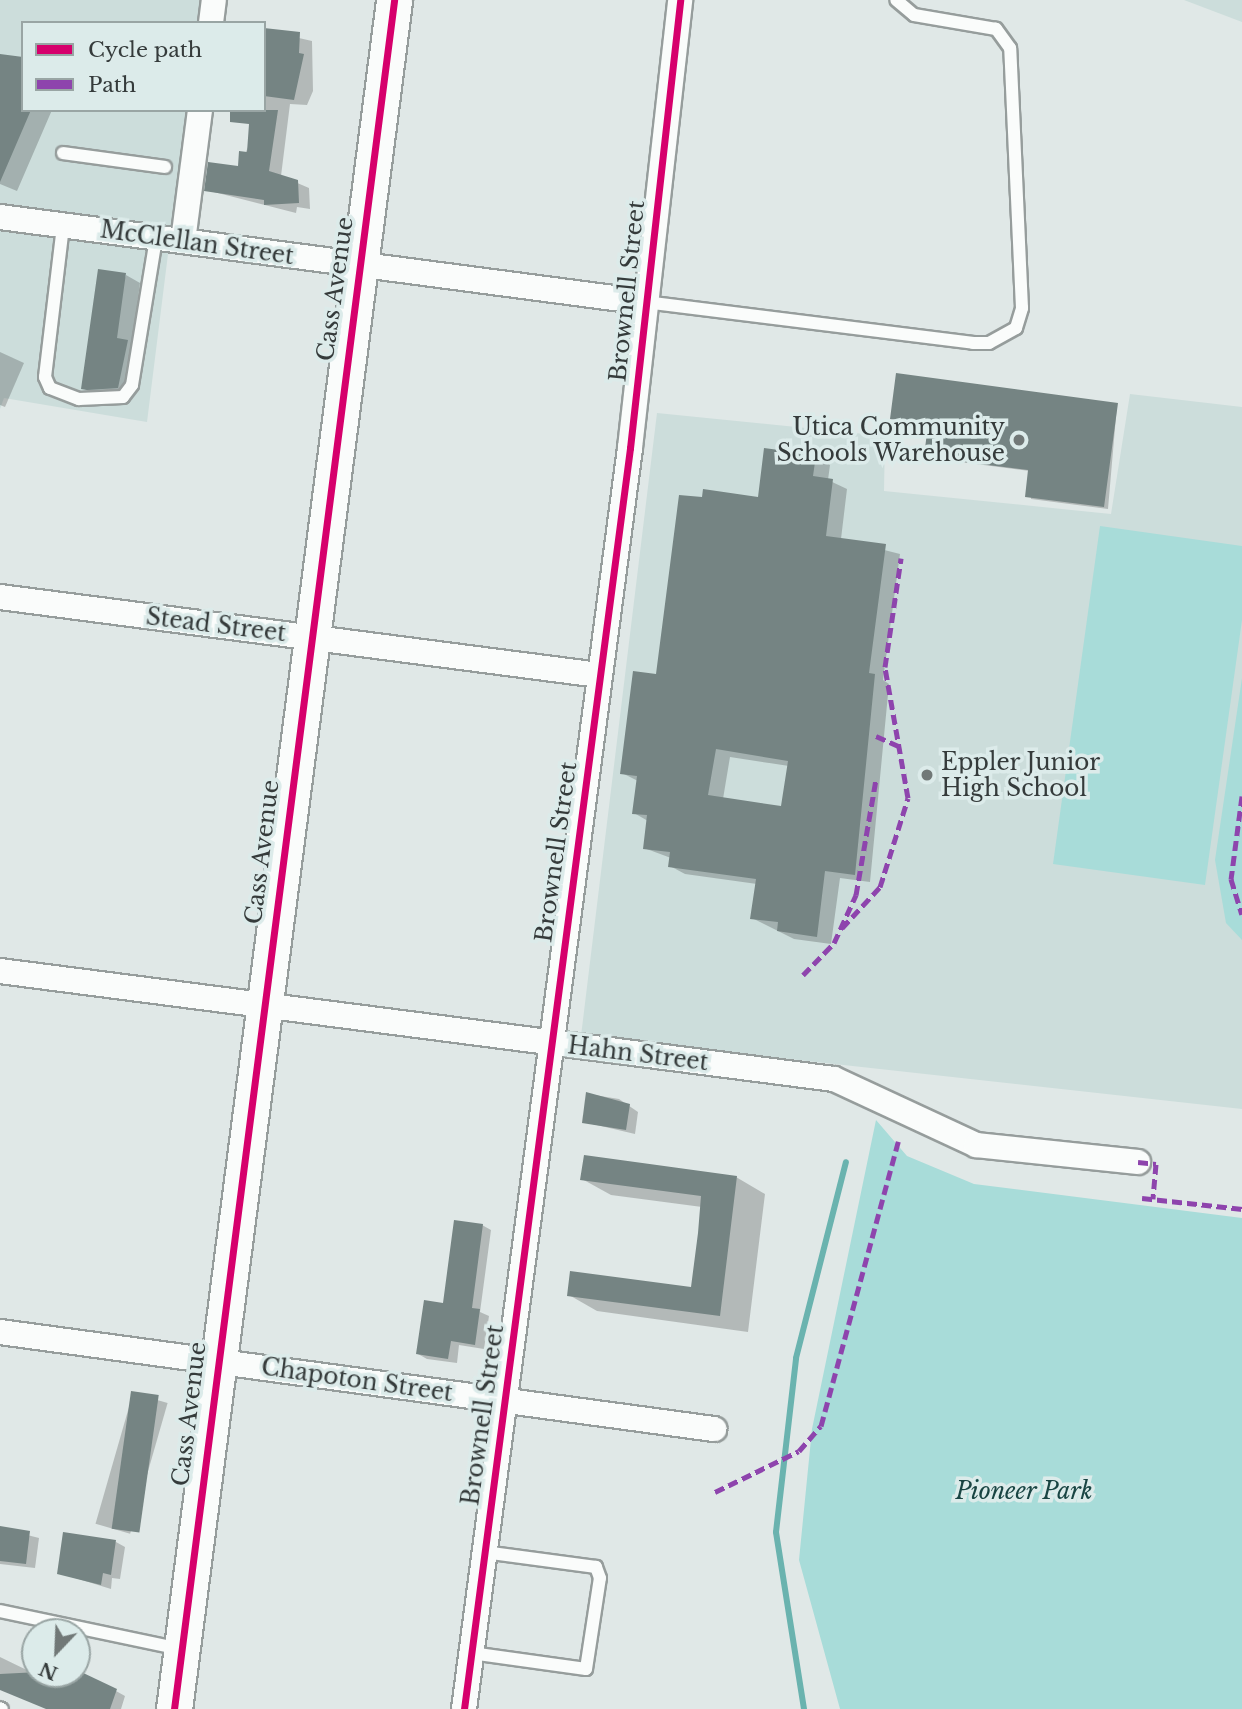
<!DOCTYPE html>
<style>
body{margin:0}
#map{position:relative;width:1242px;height:1709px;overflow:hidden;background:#e0e8e7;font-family:"Libre Baskerville",serif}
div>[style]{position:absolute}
.built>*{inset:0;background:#ccdddb}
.green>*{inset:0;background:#a8dcd9}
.shadow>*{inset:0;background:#0003;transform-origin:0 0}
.stream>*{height:6px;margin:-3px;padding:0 3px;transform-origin:3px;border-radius:3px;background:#6ab3af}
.building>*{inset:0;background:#758483;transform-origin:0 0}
.roads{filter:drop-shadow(2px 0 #969d9c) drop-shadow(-2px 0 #969d9c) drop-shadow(0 2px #969d9c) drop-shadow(0 -2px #969d9c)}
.lane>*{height:12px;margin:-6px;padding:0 6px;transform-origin:6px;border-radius:6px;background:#fafcfb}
.street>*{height:24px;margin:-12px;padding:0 12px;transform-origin:12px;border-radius:12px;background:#fafcfb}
.secondary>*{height:35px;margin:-17.5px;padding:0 17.5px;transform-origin:17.5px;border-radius:17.5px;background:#fafcfb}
.quiet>*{height:5px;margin-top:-2.5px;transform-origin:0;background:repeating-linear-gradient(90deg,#8e44ad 0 10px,transparent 0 15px)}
.cycleway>*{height:7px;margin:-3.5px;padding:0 3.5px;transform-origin:3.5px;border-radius:3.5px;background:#d6006c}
.dots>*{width:19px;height:19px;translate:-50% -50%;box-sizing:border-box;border:4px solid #dcebea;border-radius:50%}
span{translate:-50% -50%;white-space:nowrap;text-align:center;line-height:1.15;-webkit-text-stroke:7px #dcebea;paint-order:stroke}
.street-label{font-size:23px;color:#353b3b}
.poi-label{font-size:23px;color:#353b3b}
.right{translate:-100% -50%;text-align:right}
.left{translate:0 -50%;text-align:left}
.park-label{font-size:23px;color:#194543;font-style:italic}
.legend{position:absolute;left:21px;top:21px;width:245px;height:91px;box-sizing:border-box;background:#dcebea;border:2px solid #99a5a4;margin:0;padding:9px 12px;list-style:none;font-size:21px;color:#353b3b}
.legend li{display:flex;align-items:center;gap:14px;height:35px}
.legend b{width:35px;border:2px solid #99a5a4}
.north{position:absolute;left:21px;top:1618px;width:70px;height:70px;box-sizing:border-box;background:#dcebea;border:2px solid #99a5a4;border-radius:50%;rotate:203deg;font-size:19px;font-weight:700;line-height:28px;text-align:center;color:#353b3b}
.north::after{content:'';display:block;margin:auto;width:24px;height:32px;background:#717877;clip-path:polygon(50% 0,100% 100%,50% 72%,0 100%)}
</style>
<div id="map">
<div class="built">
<div style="clip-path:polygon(0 0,200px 0,197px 23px,23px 23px,23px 110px,186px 110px,147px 422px,4px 398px,0 409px)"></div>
<div style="clip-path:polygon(1184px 0,1242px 0,1242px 22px)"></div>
<div style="clip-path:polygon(1130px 394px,1242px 407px,1242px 1109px,581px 1036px,657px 413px,885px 436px,884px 491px,1111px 514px)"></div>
</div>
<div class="green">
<div style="clip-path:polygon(1100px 526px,1242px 546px,1242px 620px,1205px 885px,1053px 864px)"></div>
<div style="clip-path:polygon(1242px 678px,1242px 940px,1226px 923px,1215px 860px)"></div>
<div style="clip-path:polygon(876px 1120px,907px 1156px,974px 1184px,1242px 1218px,1242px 1709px,840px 1709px,799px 1560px,812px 1429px)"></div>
</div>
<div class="shadow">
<div style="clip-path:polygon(264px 30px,312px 41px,313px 91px,307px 105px,290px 104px,281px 176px,309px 188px,310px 209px,297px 207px,296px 213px,206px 190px,239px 168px,264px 110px)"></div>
<div style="clip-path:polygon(0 56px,23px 110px,52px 110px,17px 191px,0 184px)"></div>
<div style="clip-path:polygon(126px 275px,140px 283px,132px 344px,142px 350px,137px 391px,98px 396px,83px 388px)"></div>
<div style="clip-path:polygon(0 352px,24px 363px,5px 407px,0 405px)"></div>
<div style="clip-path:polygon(1117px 405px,1108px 509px,1031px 499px,1030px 471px,930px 458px,930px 425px,892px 418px)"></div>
<div style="clip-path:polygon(evenodd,815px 456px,830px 465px,828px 480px,847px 489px,841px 539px,900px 554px,883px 680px,889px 684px,870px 882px,840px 878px,831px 944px,794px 939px,752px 918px,757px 884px,685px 874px,670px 866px,671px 858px,644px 848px,648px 821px,634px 813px,638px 781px,622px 773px,657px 676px,759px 499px,815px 456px,730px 757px,789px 766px,783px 808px,723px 799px,730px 757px)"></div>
<div style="clip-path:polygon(588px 1094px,619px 1099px,638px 1112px,635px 1134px,584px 1122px)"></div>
<div style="clip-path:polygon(736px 1177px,765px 1194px,748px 1332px,597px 1311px,569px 1295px,692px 1289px,702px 1207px,611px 1195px,582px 1179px)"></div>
<div style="clip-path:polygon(482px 1225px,491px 1230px,480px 1312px,489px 1316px,484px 1349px,459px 1345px,457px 1363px,427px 1359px,418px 1354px)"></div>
<div style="left:133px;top:1393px;width:36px;height:136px;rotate:16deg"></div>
<div style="clip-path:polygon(0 1528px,39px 1538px,35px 1568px,0 1564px)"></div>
<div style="clip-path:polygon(116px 1542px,125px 1547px,120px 1579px,112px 1578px,111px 1589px,59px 1573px)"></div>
<div style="clip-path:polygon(0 1657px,35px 1674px,116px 1691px,125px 1696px,121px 1709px,52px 1709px,0 1689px)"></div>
</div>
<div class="stream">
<div style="left:804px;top:1709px;width:179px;rotate:-99deg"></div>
<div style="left:776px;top:1532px;width:175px;rotate:-83.4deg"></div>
<div style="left:796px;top:1358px;width:202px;rotate:-75.7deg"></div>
</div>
<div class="building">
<div style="clip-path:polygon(264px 28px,300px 32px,299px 53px,304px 54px,294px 100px,264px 96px)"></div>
<div style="clip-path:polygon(0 54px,23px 57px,23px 110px,31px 110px,0 182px)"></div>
<div style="clip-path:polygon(230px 110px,278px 110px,269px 171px,298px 180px,299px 203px,264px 205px,264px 200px,204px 191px,208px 162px,238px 166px,239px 151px,247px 152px,249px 124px,230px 122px)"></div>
<div style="clip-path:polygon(98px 269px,126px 273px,117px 338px,128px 340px,118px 388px,87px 390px,81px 389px)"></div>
<div style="clip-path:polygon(896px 373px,1118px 403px,1104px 507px,1025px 497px,1028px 470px,924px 457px,928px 424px,890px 419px)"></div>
<div style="clip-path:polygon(evenodd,764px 448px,816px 455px,813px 476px,833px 479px,826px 536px,886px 544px,869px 673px,875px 674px,855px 875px,825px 871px,817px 937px,777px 931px,778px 922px,750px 919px,756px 879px,668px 867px,670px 852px,643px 849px,647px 815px,632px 814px,637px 776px,620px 774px,633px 671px,656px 674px,679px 495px,702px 497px,703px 489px,758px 497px,764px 448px,716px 749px,788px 761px,781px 806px,708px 795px,716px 749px)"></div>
<div style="clip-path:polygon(586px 1092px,630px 1104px,626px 1130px,582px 1123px)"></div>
<div style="clip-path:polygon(584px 1155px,737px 1176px,720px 1316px,567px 1296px,570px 1271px,691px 1287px,698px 1233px,701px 1196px,580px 1180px)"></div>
<div style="clip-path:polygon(454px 1220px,483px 1224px,472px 1308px,480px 1309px,475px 1345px,451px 1341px,448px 1359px,416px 1354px,424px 1300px,443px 1303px)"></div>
<div style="left:131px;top:1391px;width:28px;height:139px;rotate:8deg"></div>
<div style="clip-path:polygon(0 1526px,30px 1531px,26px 1564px,0 1561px)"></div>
<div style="clip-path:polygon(63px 1532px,116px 1540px,111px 1575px,103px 1573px,101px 1585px,57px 1574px)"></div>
<div style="clip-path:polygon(77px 1670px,117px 1689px,110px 1709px,46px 1709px,0 1690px,0 1674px)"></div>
</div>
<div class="roads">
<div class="lane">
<div style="left:63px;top:153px;width:103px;rotate:7.8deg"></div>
<div style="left:63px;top:226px;width:152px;rotate:96.8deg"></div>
<div style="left:45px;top:377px;width:12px;rotate:66deg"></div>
<div style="left:50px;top:388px;width:31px;rotate:21deg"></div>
<div style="left:79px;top:399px;width:44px;rotate:-2.6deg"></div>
<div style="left:123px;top:397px;width:15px;rotate:-53deg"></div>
<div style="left:132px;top:385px;width:149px;rotate:-80.7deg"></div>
<div style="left:645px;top:302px;width:331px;rotate:7.1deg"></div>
<div style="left:973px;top:343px;width:16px"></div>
<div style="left:989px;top:343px;width:31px;rotate:-29deg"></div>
<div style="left:1016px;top:328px;width:21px;rotate:-73deg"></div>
<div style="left:1022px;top:308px;width:260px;rotate:-92.6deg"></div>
<div style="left:1010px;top:48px;width:24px;rotate:-126deg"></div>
<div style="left:996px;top:29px;width:83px;rotate:-170.3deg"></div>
<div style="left:914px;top:15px;width:23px;rotate:-140deg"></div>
<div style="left:0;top:1611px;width:185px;rotate:11.9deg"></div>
<div style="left:471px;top:1653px;width:116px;rotate:7.9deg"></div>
<div style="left:586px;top:1669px;width:92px;rotate:-81.3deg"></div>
<div style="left:600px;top:1578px;width:12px;rotate:-110deg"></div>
<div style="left:596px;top:1567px;width:113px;rotate:-172.4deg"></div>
<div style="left:0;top:1708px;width:2px;rotate:27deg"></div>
</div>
<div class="street">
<div style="left:211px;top:23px;width:23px;rotate:-83deg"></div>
<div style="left:0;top:217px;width:650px;rotate:7.52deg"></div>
<div style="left:183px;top:241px;width:132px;rotate:-82.6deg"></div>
<div style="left:0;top:597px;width:604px;rotate:7.42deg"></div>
<div style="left:0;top:971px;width:841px;rotate:7.38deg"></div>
<div style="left:834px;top:1079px;width:157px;rotate:24.9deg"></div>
<div style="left:976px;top:1145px;width:163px;rotate:6deg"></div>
<div style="left:0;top:1332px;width:721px;rotate:7.74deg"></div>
<div style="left:464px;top:1709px;width:1272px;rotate:-82.5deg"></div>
<div style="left:630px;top:448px;width:451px;rotate:-83.6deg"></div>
</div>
<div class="secondary">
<div style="left:174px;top:1709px;width:1723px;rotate:-82.66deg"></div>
</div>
</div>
<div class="quiet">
<div style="left:876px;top:736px;width:24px;rotate:24deg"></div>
<div style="left:1242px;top:796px;width:84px;rotate:97.5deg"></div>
<div style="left:1231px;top:879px;width:37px;rotate:73deg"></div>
<div style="left:842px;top:928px;width:56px;rotate:-47.2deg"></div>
<div style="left:880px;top:887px;width:93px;rotate:-72.5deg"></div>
<div style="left:908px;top:798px;width:133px;rotate:-100deg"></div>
<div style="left:885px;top:667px;width:110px;rotate:-81.6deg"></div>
<div style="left:803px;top:975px;width:45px;rotate:-45.9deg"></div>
<div style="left:834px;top:943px;width:53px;rotate:-65.4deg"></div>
<div style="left:856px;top:895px;width:118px;rotate:-80.2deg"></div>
<div style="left:1138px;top:1162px;width:18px;rotate:6deg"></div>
<div style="left:1156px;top:1164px;width:35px;rotate:95deg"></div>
<div style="left:1142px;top:1198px;width:101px;rotate:6.3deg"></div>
<div style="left:715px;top:1492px;width:93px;rotate:-26deg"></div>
<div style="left:799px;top:1451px;width:33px;rotate:-49deg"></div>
<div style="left:821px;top:1426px;width:298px;rotate:-74.8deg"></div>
</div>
<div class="cycleway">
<div style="left:174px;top:1709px;width:1723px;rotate:-82.66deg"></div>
<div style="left:464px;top:1709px;width:1272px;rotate:-82.5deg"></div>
<div style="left:630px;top:448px;width:451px;rotate:-83.6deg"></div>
</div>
<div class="dots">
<div style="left:1019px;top:440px;background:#717877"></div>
<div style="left:927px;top:775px;background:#717877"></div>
</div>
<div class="street-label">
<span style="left:197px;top:243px;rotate:8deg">McClellan Street</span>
<span style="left:335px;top:289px;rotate:-82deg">Cass Avenue</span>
<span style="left:627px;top:291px;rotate:-84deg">Brownell Street</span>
<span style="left:216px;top:625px;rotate:7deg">Stead Street</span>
<span style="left:262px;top:852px;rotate:-83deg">Cass Avenue</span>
<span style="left:556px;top:852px;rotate:-82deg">Brownell Street</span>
<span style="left:638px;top:1054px;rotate:7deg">Hahn Street</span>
<span style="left:357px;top:1380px;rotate:8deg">Chapoton Street</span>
<span style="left:189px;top:1414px;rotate:-83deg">Cass Avenue</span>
<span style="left:483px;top:1415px;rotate:-82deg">Brownell Street</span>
</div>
<div class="poi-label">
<span class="right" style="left:1005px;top:440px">Utica Community<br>Schools Warehouse</span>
<span class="left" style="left:941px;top:775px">Eppler Junior<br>High School</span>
</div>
<div class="park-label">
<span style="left:1024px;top:1491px">Pioneer Park</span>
</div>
<ul class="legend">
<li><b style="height:9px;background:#d6006c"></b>Cycle path</li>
<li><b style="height:9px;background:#8e44ad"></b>Path</li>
</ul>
<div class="north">N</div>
</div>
